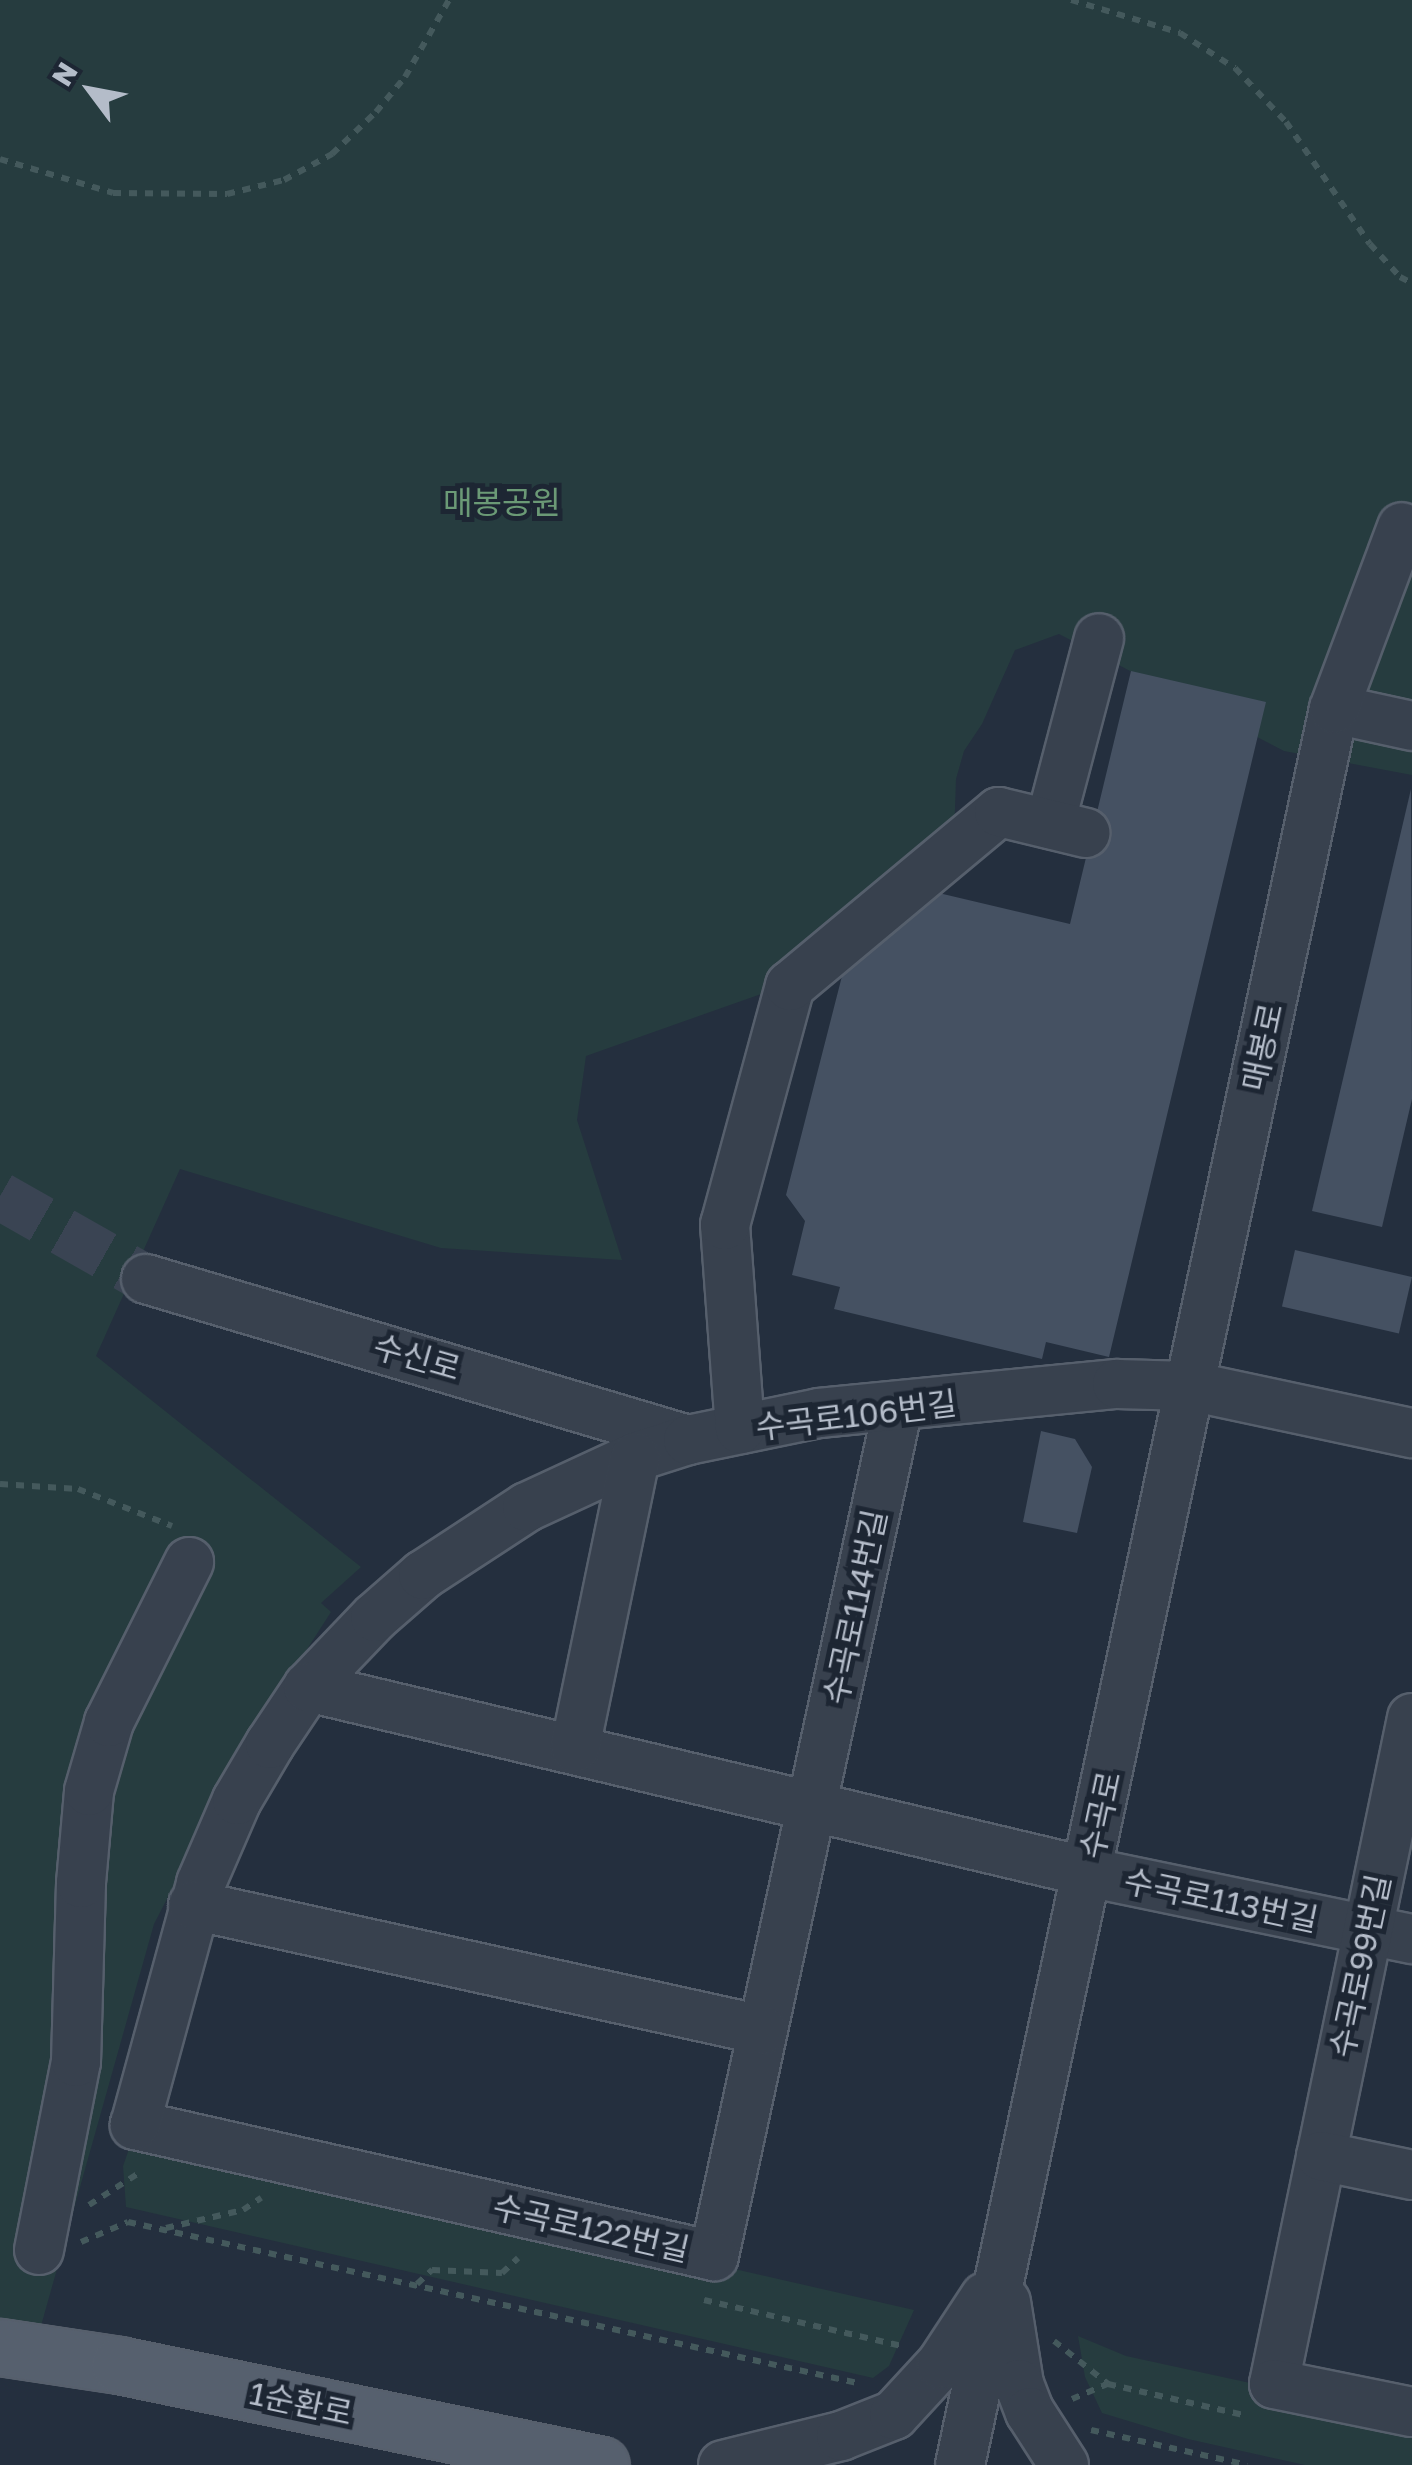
<!DOCTYPE html>
<meta charset="utf-8">
<style>
body{margin:0}
#map{position:relative;width:1412px;height:2465px;overflow:hidden;background:#242f3e;font-family:"Golos Text","Noto Sans KR",sans-serif}
div>[style]{position:absolute}
.green>*{inset:0;background:#263c3f}
.building>*{inset:0;background:#455162;transform-origin:0 0}
.minor-tunnel>*{height:48px;margin-top:-24px;transform-origin:0;background:repeating-linear-gradient(90deg,#3a4453 0 48px,transparent 0 72px)}
.path>*{height:6px;margin-top:-3px;transform-origin:0;background:repeating-linear-gradient(90deg,#44595c 0 8px,transparent 0 16px)}
.roads{filter:drop-shadow(2px 0 #565f6c) drop-shadow(-2px 0 #565f6c) drop-shadow(0 2px #565f6c) drop-shadow(0 -2px #565f6c)}
.minor>*{height:48px;margin:-24px;padding:0 24px;transform-origin:24px;border-radius:24px;background:#38414e}
.major>*{height:55px;margin:-27.5px;padding:0 27.5px;transform-origin:27.5px;border-radius:27.5px;background:#56606e}
span{translate:-50% -50%;white-space:nowrap;text-align:center;line-height:1.15;-webkit-text-stroke:10px #1d2633;paint-order:stroke}
.park-label{font-size:32px;color:#6b9a76}
.street-label{font-size:32px;color:#b4bcc9}
.north{position:absolute;left:40px;top:40px;width:100px;height:100px;-webkit-text-stroke:8px #1d2633;paint-order:stroke;rotate:302deg;font-size:28px;font-weight:700;line-height:40px;text-align:center;color:#b4bcc9}
.north::after{content:'';display:block;margin:auto;width:35px;height:45px;background:#b4bcc9;clip-path:polygon(50% 0,100% 100%,50% 72%,0 100%)}
</style>
<div id="map">
<div class="green">
<div style="clip-path:polygon(0 0,1412px 0,1412px 775px,1284px 751px,1059px 634px,1015px 650px,982px 724px,964px 751px,956px 779px,953px 867px,823px 972px,586px 1056px,577px 1120px,622px 1260px,441px 1248px,180px 1169px,96px 1356px,361px 1567px,321px 1603px,331px 1612px,253px 1733px,154px 1924px,39px 2333px,0 2331px)"></div>
<div style="clip-path:polygon(144px 2134px,914px 2310px,889px 2366px,873px 2378px,126px 2207px,123px 2166px,129px 2149px)"></div>
<div style="clip-path:polygon(1078px 2336px,1126px 2356px,1412px 2418px,1412px 2465px,1305px 2465px,1188px 2439px,1102px 2413px,1085px 2377px)"></div>
</div>
<div class="building">
<div style="clip-path:polygon(1131px 671px,1266px 702px,1109px 1357px,1046px 1342px,1042px 1359px,834px 1309px,840px 1287px,792px 1275px,805px 1221px,786px 1195px,852px 937px,926px 890px,1070px 924px)"></div>
<div style="clip-path:polygon(1411px 789px,1412px 1099px,1382px 1227px,1312px 1211px)"></div>
<div style="left:1295px;top:1250px;width:120px;height:58px;rotate:13deg"></div>
<div style="clip-path:polygon(1041px 1431px,1075px 1439px,1092px 1467px,1077px 1533px,1023px 1522px)"></div>
</div>
<div class="minor-tunnel">
<div style="left:0;top:1196px;width:168px;rotate:29.6deg"></div>
</div>
<div class="path">
<div style="left:1071px;top:0;width:114px;rotate:16.8deg"></div>
<div style="left:1180px;top:33px;width:65px;rotate:32.5deg"></div>
<div style="left:1235px;top:68px;width:74px;rotate:46.6deg"></div>
<div style="left:1286px;top:122px;width:148px;rotate:55.5deg"></div>
<div style="left:1370px;top:244px;width:45px;rotate:47.7deg"></div>
<div style="left:1400px;top:277px;width:13px;rotate:27deg"></div>
<div style="left:0;top:159px;width:118px;rotate:16.7deg"></div>
<div style="left:113px;top:193px;width:114px;rotate:0.5deg"></div>
<div style="left:227px;top:194px;width:59px;rotate:-13.8deg"></div>
<div style="left:284px;top:180px;width:55px;rotate:-28.4deg"></div>
<div style="left:332px;top:154px;width:61px;rotate:-43.7deg"></div>
<div style="left:376px;top:112px;width:45px;rotate:-50.4deg"></div>
<div style="left:405px;top:77px;width:89px;rotate:-60.3deg"></div>
<div style="left:0;top:1484px;width:78px;rotate:3.7deg"></div>
<div style="left:78px;top:1489px;width:101px;rotate:21.5deg"></div>
<div style="left:89px;top:2205px;width:63px;rotate:-32.7deg"></div>
<div style="left:166px;top:2228px;width:79px;rotate:-13.2deg"></div>
<div style="left:243px;top:2210px;width:22px;rotate:-34deg"></div>
<div style="left:81px;top:2242px;width:51px;rotate:-23.1deg"></div>
<div style="left:128px;top:2222px;width:747px;rotate:12.45deg"></div>
<div style="left:417px;top:2284px;width:21px;rotate:-43deg"></div>
<div style="left:432px;top:2270px;width:70px;rotate:2.5deg"></div>
<div style="left:502px;top:2273px;width:22px;rotate:-43deg"></div>
<div style="left:704px;top:2300px;width:203px;rotate:13.1deg"></div>
<div style="left:1054px;top:2341px;width:69px;rotate:38.5deg"></div>
<div style="left:1108px;top:2384px;width:139px;rotate:12.9deg"></div>
<div style="left:1072px;top:2399px;width:39px;rotate:-23deg"></div>
<div style="left:1091px;top:2430px;width:160px;rotate:12.6deg"></div>
</div>
<div class="roads">
<div class="minor">
<div style="left:1334px;top:709px;width:80px;rotate:12.3deg"></div>
<div style="left:1050px;top:824px;width:192px;rotate:-75.2deg"></div>
<div style="left:146px;top:1279px;width:565px;rotate:16.54deg"></div>
<div style="left:898px;top:1407px;width:869px;rotate:102.23deg"></div>
<div style="left:714px;top:2256px;width:594px;rotate:-167.25deg"></div>
<div style="left:135px;top:2125px;width:251px;rotate:-74.7deg"></div>
<div style="left:201px;top:1883px;width:90px;rotate:-66.6deg"></div>
<div style="left:237px;top:1800px;width:65px;rotate:-59.5deg"></div>
<div style="left:270px;top:1744px;width:69px;rotate:-56.3deg"></div>
<div style="left:308px;top:1687px;width:97px;rotate:-46.3deg"></div>
<div style="left:375px;top:1617px;width:64px;rotate:-41.2deg"></div>
<div style="left:423px;top:1575px;width:124px;rotate:-33.2deg"></div>
<div style="left:527px;top:1507px;width:119px;rotate:-24.8deg"></div>
<div style="left:635px;top:1457px;width:56px;rotate:-17.8deg"></div>
<div style="left:688px;top:1440px;width:134px;rotate:-11.6deg"></div>
<div style="left:819px;top:1413px;width:299px;rotate:-5.6deg"></div>
<div style="left:1117px;top:1384px;width:73px;rotate:1.6deg"></div>
<div style="left:1190px;top:1386px;width:227px;rotate:12deg"></div>
<div style="left:740px;top:1429px;width:205px;rotate:-94.2deg"></div>
<div style="left:725px;top:1225px;width:248px;rotate:-74.8deg"></div>
<div style="left:790px;top:986px;width:272px;rotate:-39.8deg"></div>
<div style="left:999px;top:812px;width:89px;rotate:13.6deg"></div>
<div style="left:308px;top:1687px;width:802px;rotate:13.34deg"></div>
<div style="left:1088px;top:1872px;width:331px;rotate:11.7deg"></div>
<div style="left:1412px;top:1718px;width:680px;rotate:101.71deg"></div>
<div style="left:1274px;top:2384px;width:141px;rotate:11.5deg"></div>
<div style="left:575px;top:1748px;width:297px;rotate:-78.3deg"></div>
<div style="left:193px;top:1905px;width:583px;rotate:12.39deg"></div>
<div style="left:1321px;top:2156px;width:93px;rotate:11.8deg"></div>
<div style="left:39px;top:2250px;width:192px;rotate:-78.9deg"></div>
<div style="left:76px;top:2062px;width:179px;rotate:-88.4deg"></div>
<div style="left:81px;top:1883px;width:92px;rotate:-85deg"></div>
<div style="left:89px;top:1791px;width:72px;rotate:-73.8deg"></div>
<div style="left:109px;top:1722px;width:179px;rotate:-63.4deg"></div>
<div style="left:1006px;top:2302px;width:83px;rotate:81deg"></div>
<div style="left:1019px;top:2384px;width:30px;rotate:69deg"></div>
<div style="left:1030px;top:2412px;width:63px;rotate:57.3deg"></div>
<div style="left:723px;top:2465px;width:122px;rotate:-13.8deg"></div>
<div style="left:841px;top:2436px;width:57px;rotate:-21.6deg"></div>
<div style="left:894px;top:2415px;width:69px;rotate:-47.3deg"></div>
<div style="left:941px;top:2364px;width:80px;rotate:-56.7deg"></div>
<div style="left:960px;top:2465px;width:1795px;rotate:-77.98deg"></div>
<div style="left:1334px;top:709px;width:194px;rotate:-69.5deg"></div>
</div>
<div class="major">
<div style="left:0;top:2347px;width:120px;rotate:8.6deg"></div>
<div style="left:119px;top:2365px;width:492px;rotate:11.7deg"></div>
</div>
</div>
<div class="park-label">
<span style="left:502px;top:502px">매봉공원</span>
</div>
<div class="street-label">
<span style="left:1262px;top:1047px;rotate:-78deg">매봉로</span>
<span style="left:417px;top:1357px;rotate:16deg">수신로</span>
<span style="left:856px;top:1415px;rotate:-7deg">수곡로106번길</span>
<span style="left:855px;top:1607px;rotate:-78deg">수곡로114번길</span>
<span style="left:1100px;top:1815px;rotate:-78deg">수곡로</span>
<span style="left:1221px;top:1900px;rotate:12deg">수곡로113번길</span>
<span style="left:1360px;top:1966px;rotate:-78deg">수곡로99번길</span>
<span style="left:591px;top:2228px;rotate:13deg">수곡로122번길</span>
<span style="left:301px;top:2403px;rotate:12deg">1순환로</span>
</div>
<div class="north">N</div>
</div>
